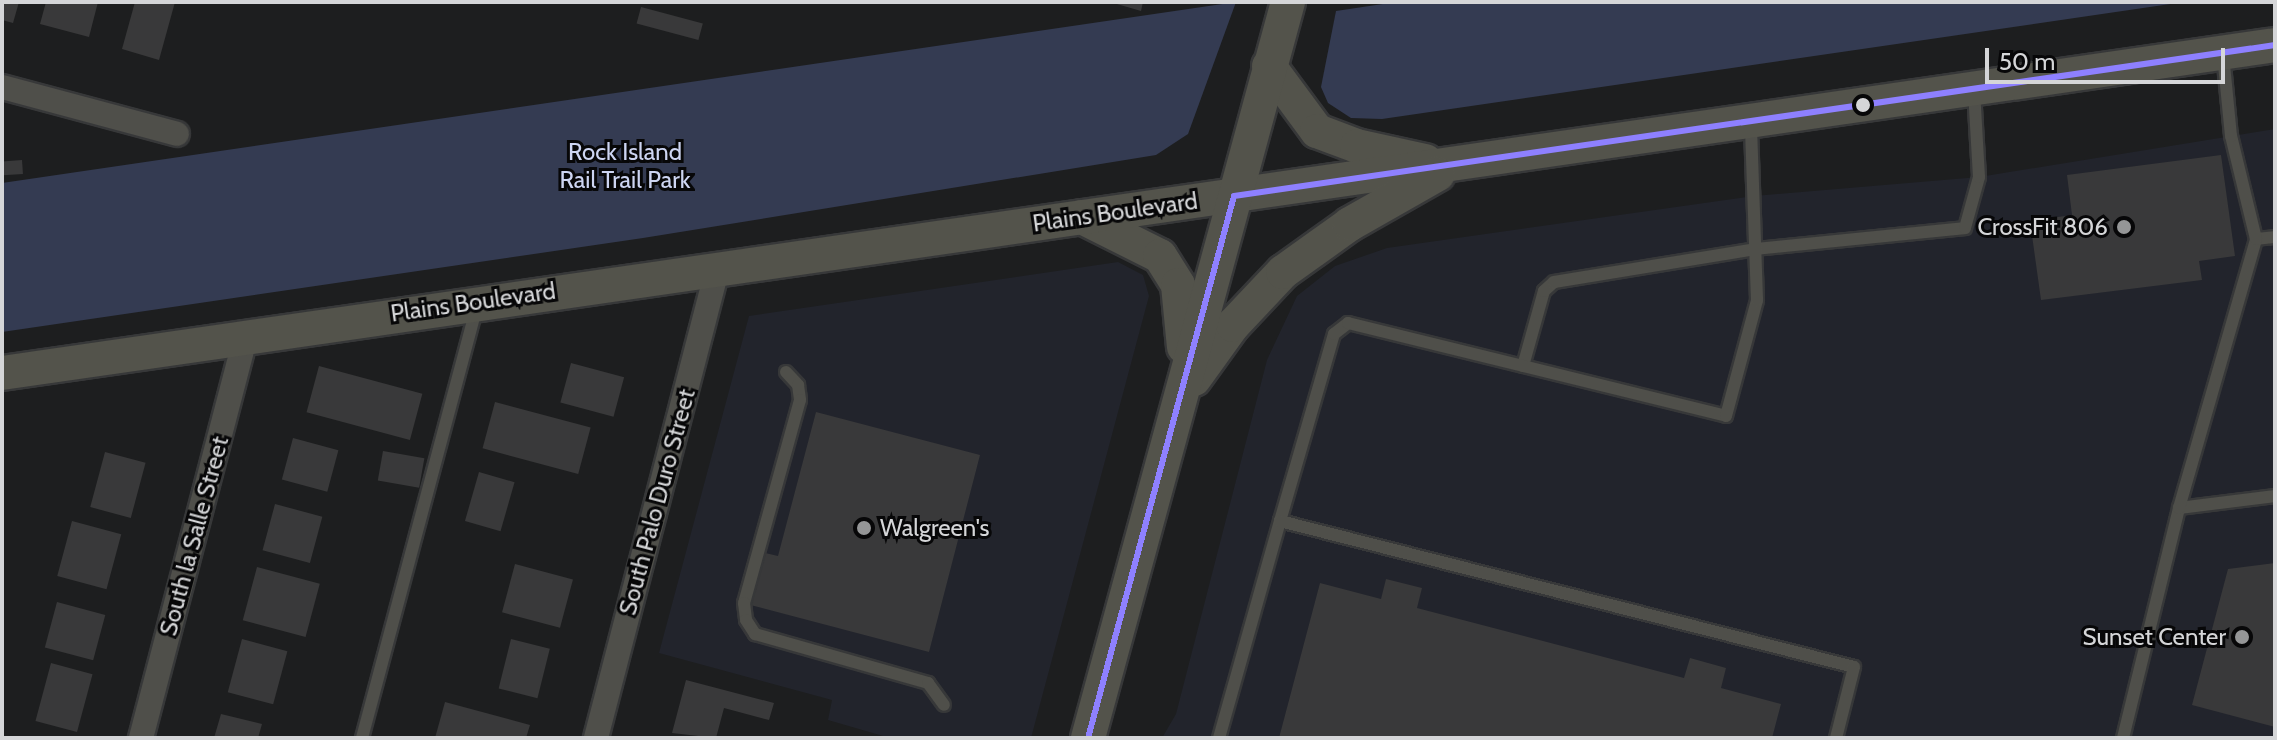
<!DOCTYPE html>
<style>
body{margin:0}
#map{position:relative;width:2277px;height:740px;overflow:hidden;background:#1d1e1f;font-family:Cabin,sans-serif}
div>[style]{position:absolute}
.built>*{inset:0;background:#22242c}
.green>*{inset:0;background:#343b52}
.building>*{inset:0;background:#39393a;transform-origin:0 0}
.roads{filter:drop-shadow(2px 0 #373839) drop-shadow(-2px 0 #373839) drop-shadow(0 2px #373839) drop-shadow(0 -2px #373839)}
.lane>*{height:12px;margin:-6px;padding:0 6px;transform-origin:6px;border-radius:6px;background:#4f4f4a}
.street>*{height:24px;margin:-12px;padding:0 12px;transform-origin:12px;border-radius:12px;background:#4f4f4a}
.secondary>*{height:34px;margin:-17px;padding:0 17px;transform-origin:17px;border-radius:17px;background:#53534b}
.bus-1>*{height:6px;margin:-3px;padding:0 3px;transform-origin:3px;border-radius:3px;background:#8e80ff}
.dots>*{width:22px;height:22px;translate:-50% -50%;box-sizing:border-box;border:4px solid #070708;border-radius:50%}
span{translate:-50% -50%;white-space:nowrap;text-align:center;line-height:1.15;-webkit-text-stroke:6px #070708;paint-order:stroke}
.park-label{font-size:24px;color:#cdd5f2}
.street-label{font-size:24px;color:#d5d6d8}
.poi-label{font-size:24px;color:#d5d6d8}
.right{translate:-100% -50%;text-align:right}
.left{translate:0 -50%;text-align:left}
.frame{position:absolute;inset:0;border:4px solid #d5d6d8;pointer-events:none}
.scale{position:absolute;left:1985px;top:48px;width:240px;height:36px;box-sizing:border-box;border:4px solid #d5d6d8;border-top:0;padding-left:10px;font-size:24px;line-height:28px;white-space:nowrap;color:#d5d6d8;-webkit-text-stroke:6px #070708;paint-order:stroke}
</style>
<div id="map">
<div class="built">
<div style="clip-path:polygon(2275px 129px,2275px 738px,1162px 738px,1176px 714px,1267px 360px,1297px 296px,1335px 266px,1387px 248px,1754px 196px,1979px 177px)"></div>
<div style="clip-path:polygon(1118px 262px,1143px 275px,1149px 296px,1031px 738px,890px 738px,828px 720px,832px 700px,659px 653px,749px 316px)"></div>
</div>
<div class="green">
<div style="clip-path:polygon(1236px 2px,1188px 134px,1156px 155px,643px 238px,2px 332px,2px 183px)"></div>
<div style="clip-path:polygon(1396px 2px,2184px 2px,1382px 119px,1351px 118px,1328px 103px,1321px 87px,1336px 11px)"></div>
</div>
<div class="building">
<div style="clip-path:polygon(2px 2px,19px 2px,13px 23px,2px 20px)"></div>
<div style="clip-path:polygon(46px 2px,98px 2px,89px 37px,40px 24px)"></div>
<div style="clip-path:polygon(135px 2px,175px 2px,159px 60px,122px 49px)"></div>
<div style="clip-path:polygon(1110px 2px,1143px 2px,1141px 11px)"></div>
<div style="left:641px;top:7px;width:64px;height:17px;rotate:15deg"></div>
<div style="clip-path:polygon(2221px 155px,2235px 256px,2199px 261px,2202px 280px,2041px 300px,2030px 221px,2072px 215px,2067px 175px)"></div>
<div style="left:22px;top:160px;width:14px;height:20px;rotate:86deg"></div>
<div style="left:571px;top:363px;width:55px;height:41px;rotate:15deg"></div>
<div style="left:319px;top:366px;width:107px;height:48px;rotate:15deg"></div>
<div style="left:495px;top:402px;width:99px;height:48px;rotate:15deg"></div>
<div style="clip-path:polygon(816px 412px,980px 455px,929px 652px,739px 602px,752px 550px,778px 556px)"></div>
<div style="left:293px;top:438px;width:47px;height:43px;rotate:15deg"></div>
<div style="left:383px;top:451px;width:42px;height:30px;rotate:10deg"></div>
<div style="left:105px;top:452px;width:42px;height:57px;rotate:15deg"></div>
<div style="left:479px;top:472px;width:37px;height:51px;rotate:16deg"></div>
<div style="left:275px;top:504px;width:49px;height:48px;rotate:15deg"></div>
<div style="left:72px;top:521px;width:51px;height:57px;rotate:15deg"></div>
<div style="clip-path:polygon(2275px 563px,2275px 727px,2192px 705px,2228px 569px)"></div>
<div style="left:515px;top:564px;width:60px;height:50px;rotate:15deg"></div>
<div style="left:257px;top:567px;width:65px;height:55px;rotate:15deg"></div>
<div style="clip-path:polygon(1386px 579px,1422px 588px,1417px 608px,1684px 678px,1690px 658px,1726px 668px,1721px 688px,1781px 704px,1772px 738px,1279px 738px,1320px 583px,1381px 599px)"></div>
<div style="left:57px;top:602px;width:50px;height:47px;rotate:15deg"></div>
<div style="left:242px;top:639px;width:47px;height:55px;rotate:15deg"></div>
<div style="left:511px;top:639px;width:40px;height:51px;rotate:14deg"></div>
<div style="left:51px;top:663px;width:43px;height:60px;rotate:15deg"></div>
<div style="clip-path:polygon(686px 680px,774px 703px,769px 720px,724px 708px,716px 738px,672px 733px)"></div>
<div style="clip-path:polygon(445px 702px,530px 725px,526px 738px,435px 738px)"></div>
<div style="clip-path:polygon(221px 714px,262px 724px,258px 738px,214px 738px)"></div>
</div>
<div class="roads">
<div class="lane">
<div style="left:2256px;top:239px;width:19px;rotate:-6deg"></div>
<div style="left:1523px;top:366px;width:78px;rotate:-74.4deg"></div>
<div style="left:1544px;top:291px;width:13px;rotate:-42deg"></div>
<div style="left:1554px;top:282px;width:204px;rotate:-9.3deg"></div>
<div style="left:1755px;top:249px;width:211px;rotate:-5.7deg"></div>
<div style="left:1965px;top:228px;width:53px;rotate:-74.6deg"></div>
<div style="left:1979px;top:177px;width:86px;rotate:-93.3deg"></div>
<div style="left:786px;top:372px;width:18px;rotate:47deg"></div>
<div style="left:798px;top:385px;width:15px;rotate:82deg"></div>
<div style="left:800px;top:400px;width:211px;rotate:105.4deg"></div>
<div style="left:744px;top:603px;width:17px;rotate:83deg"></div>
<div style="left:746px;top:620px;width:17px;rotate:57deg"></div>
<div style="left:755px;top:634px;width:180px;rotate:15.8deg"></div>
<div style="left:928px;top:683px;width:27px;rotate:54deg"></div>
<div style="left:2179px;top:508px;width:97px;rotate:-7.1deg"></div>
<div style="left:1280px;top:521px;width:195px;rotate:-73.9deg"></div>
<div style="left:1334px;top:334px;width:18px;rotate:-38deg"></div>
<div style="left:1348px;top:323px;width:389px;rotate:13.8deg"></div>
<div style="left:1726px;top:416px;width:120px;rotate:-75deg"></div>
<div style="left:1757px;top:300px;width:176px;rotate:-92deg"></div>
<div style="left:362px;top:738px;width:444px;rotate:-75.1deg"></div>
<div style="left:1219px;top:738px;width:225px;rotate:-74.3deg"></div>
<div style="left:1280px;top:521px;width:592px;rotate:14.27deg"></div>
<div style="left:1854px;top:667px;width:73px;rotate:104.2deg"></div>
<div style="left:2123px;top:738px;width:237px;rotate:-76.3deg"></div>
<div style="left:2179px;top:508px;width:280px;rotate:-74deg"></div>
<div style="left:2256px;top:239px;width:106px;rotate:-103.6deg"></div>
<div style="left:2231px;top:136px;width:81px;rotate:-95.6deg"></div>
</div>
<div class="street">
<div style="left:2px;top:87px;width:181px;rotate:15deg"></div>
<div style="left:141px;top:738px;width:417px;rotate:-75.4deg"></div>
<div style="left:596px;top:738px;width:487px;rotate:-75.5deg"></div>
</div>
<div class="secondary">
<div style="left:1269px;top:66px;width:81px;rotate:53.6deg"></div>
<div style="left:1317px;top:131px;width:43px;rotate:20.6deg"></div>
<div style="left:1357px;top:146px;width:70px;rotate:12.4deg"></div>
<div style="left:1082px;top:217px;width:87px;rotate:26.6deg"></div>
<div style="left:1160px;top:256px;width:34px;rotate:58deg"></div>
<div style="left:1178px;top:285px;width:62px;rotate:84.5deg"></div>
<div style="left:2px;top:373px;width:2297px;rotate:-8.21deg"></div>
<div style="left:1194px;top:379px;width:67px;rotate:-54.2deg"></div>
<div style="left:1233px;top:325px;width:73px;rotate:-46.7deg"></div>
<div style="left:1283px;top:272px;width:82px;rotate:-35.6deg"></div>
<div style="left:1350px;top:224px;width:101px;rotate:-29.6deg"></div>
<div style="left:1088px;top:738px;width:763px;rotate:-74.8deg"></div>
</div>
</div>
<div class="bus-1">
<div style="left:1088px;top:738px;width:561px;rotate:-74.92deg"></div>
<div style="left:1234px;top:196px;width:1052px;rotate:-8.25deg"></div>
</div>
<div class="dots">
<div style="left:1863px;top:105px;background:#d5d6d8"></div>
<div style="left:2124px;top:227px;background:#959697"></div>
<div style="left:864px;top:528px;background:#959697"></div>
<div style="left:2242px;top:637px;background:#959697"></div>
</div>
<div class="park-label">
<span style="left:625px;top:166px">Rock Island<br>Rail Trail Park</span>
</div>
<div class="street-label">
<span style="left:1115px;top:212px;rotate:-8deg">Plains Boulevard</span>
<span style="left:473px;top:302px;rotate:-8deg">Plains Boulevard</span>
<span style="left:657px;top:502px;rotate:-75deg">South Palo Duro Street</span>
<span style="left:194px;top:536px;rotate:-75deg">South la Salle Street</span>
</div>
<div class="poi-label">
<span class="right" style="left:2108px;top:227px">CrossFit 806</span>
<span class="left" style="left:880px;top:528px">Walgreen's</span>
<span class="right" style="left:2226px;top:637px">Sunset Center</span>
</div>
<div class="frame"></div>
<div class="scale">50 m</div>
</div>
